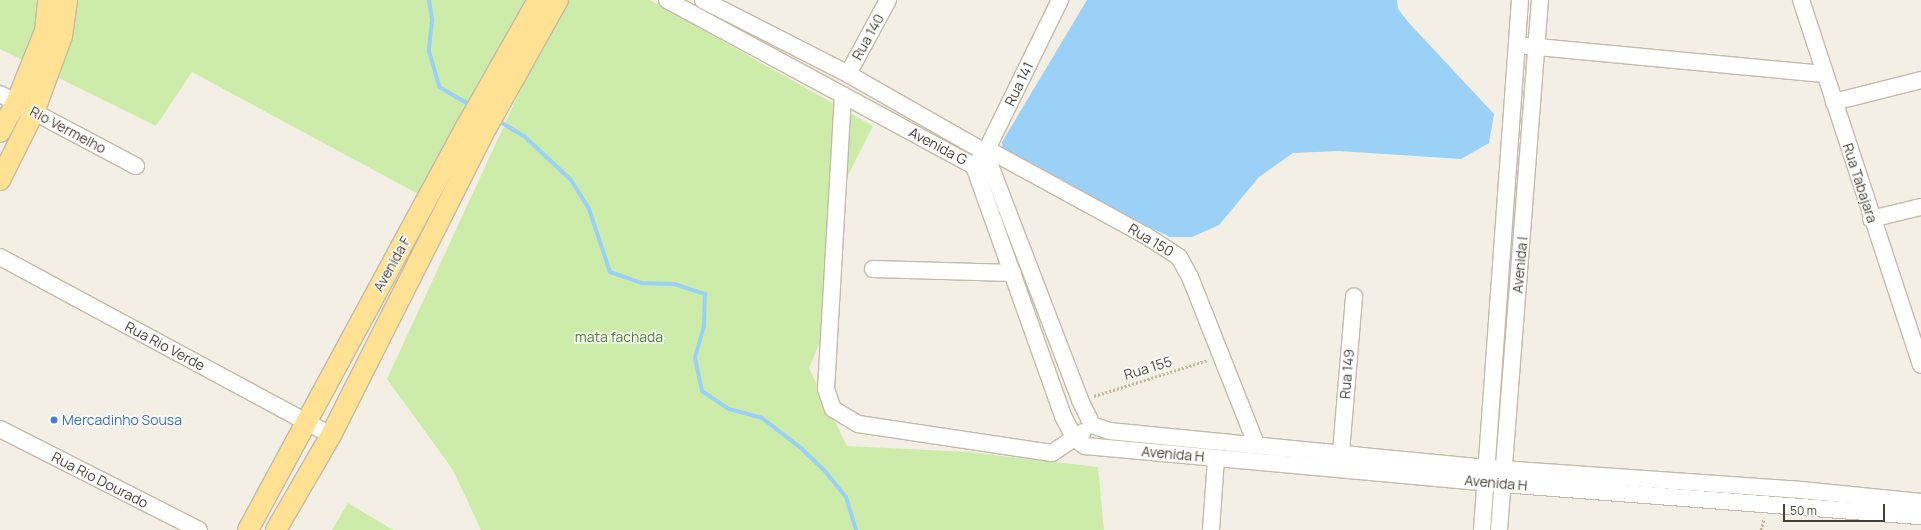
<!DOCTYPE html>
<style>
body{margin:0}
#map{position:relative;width:1921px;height:530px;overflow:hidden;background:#f4efe5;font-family:Manrope,sans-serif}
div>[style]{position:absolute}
.green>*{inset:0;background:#ceeca9}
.water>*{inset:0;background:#9bd1f7}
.stream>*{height:4px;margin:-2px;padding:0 2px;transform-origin:2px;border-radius:2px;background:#9bd1f7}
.path>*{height:2.5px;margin-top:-1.25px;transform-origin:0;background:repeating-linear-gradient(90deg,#c3b496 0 2px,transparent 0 4px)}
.roads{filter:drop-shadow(1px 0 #c3baa9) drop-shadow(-1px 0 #c3baa9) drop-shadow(0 1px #c3baa9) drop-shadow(0 -1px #c3baa9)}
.minor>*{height:16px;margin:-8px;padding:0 8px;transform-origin:8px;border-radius:8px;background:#fff}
.major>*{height:20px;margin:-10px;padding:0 10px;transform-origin:10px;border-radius:10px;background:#ffe193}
.dots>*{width:11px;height:11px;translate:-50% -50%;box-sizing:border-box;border:2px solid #fff;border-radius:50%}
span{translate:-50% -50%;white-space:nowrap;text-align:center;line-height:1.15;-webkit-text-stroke:3px #fff;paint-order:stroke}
.street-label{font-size:14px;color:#473f34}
.park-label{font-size:14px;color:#447e22}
.shop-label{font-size:14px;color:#366cbe}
.left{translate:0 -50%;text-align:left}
.scale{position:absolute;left:1783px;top:504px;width:102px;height:18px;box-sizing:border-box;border:2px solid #473f34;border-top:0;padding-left:5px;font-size:12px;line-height:14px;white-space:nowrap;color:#473f34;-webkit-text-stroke:3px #fff;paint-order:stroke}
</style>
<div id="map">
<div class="green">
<div style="clip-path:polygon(0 0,528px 0,420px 195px,192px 72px,156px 126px,0 49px)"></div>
<div style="clip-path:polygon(562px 0,650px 0,873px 126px,826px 219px,837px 302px,809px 368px,847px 446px,969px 452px,1098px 467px,1104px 530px,481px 530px,453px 470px,387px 379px)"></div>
<div style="clip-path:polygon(348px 503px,393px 530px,332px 530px)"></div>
</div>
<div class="water">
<div style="clip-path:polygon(1087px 0,1397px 0,1398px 9px,1409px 23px,1494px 114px,1489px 143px,1461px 159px,1339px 151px,1293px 153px,1259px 177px,1219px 225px,1192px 237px,1170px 237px,1007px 158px,1003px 151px,1002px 142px)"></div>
</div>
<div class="stream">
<div style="left:429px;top:0;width:20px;rotate:81deg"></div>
<div style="left:432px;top:20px;width:31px;rotate:96deg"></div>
<div style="left:429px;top:51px;width:37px;rotate:74deg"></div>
<div style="left:439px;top:87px;width:38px;rotate:30deg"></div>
<div style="left:497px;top:120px;width:31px;rotate:31deg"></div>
<div style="left:524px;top:136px;width:64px;rotate:43.1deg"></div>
<div style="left:571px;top:180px;width:34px;rotate:58deg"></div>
<div style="left:589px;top:209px;width:66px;rotate:71.6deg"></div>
<div style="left:610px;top:272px;width:34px;rotate:19deg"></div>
<div style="left:642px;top:283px;width:32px;rotate:2deg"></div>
<div style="left:674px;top:284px;width:33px;rotate:18deg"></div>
<div style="left:705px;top:294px;width:32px;rotate:92deg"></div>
<div style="left:704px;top:326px;width:33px;rotate:106deg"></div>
<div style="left:695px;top:358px;width:34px;rotate:78deg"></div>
<div style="left:702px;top:391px;width:32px;rotate:34deg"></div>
<div style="left:729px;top:409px;width:34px;rotate:15deg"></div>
<div style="left:762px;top:418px;width:49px;rotate:37.6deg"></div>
<div style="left:801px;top:448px;width:32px;rotate:44deg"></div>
<div style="left:824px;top:470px;width:35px;rotate:51deg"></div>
<div style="left:846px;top:497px;width:34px;rotate:73deg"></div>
</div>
<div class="path">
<div style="left:1094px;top:396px;width:120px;rotate:-17.5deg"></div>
<div style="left:1761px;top:530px;width:12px;rotate:-76deg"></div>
</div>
<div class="roads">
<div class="minor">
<div style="left:667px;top:0;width:349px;rotate:28.4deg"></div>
<div style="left:974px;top:166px;width:265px;rotate:70.4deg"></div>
<div style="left:1063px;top:416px;width:25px;rotate:63deg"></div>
<div style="left:1074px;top:438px;width:14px;rotate:36deg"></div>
<div style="left:1085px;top:446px;width:419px;rotate:5.2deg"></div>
<div style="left:1502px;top:484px;width:420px;rotate:4.4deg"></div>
<div style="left:703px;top:0;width:163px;rotate:27deg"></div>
<div style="left:848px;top:74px;width:158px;rotate:29.7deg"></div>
<div style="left:985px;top:152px;width:266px;rotate:69deg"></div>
<div style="left:1080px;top:400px;width:28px;rotate:64deg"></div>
<div style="left:1801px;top:0;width:384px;rotate:71.8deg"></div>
<div style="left:1527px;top:46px;width:298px;rotate:5.4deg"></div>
<div style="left:848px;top:74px;width:84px;rotate:-61.6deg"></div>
<div style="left:0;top:94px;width:154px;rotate:27.9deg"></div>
<div style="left:843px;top:95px;width:294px;rotate:93.3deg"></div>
<div style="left:826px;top:389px;width:21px;rotate:71deg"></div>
<div style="left:833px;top:409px;width:29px;rotate:31deg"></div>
<div style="left:858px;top:424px;width:196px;rotate:8.5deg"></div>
<div style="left:1052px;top:453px;width:37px;rotate:-34deg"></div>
<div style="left:1834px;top:102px;width:90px;rotate:-14.2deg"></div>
<div style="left:987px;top:149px;width:180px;rotate:28.6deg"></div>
<div style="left:1145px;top:235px;width:40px;rotate:32.9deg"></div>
<div style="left:1179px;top:257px;width:23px;rotate:61deg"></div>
<div style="left:1190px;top:277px;width:180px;rotate:68.4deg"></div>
<div style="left:980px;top:158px;width:11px;rotate:-52deg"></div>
<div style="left:987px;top:149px;width:166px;rotate:-63.9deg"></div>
<div style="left:1871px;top:219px;width:51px;rotate:-13.5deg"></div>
<div style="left:0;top:257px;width:376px;rotate:28.3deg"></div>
<div style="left:873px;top:269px;width:140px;rotate:1.6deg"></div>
<div style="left:1092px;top:425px;width:18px;rotate:19deg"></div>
<div style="left:1109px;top:431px;width:380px;rotate:5.6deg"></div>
<div style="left:1487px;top:468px;width:305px;rotate:4deg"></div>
<div style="left:1791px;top:489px;width:131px;rotate:5.7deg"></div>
<div style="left:0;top:429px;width:223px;rotate:26.9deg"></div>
<div style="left:1341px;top:452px;width:156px;rotate:-85.2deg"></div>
<div style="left:1211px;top:530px;width:72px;rotate:-86deg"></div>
<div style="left:1482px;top:530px;width:531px;rotate:-85.9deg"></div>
<div style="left:1499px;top:530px;width:532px;rotate:-85.58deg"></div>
</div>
<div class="major">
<div style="left:0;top:132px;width:33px;rotate:-61deg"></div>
<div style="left:16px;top:103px;width:78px;rotate:-68.1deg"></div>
<div style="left:45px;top:31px;width:31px;rotate:-84deg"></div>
<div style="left:0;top:180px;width:76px;rotate:-63.4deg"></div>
<div style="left:34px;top:112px;width:81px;rotate:-69.8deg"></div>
<div style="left:62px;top:36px;width:36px;rotate:-82deg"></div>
<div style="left:248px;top:530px;width:458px;rotate:-61.6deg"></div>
<div style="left:466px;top:127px;width:146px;rotate:-60.4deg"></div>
<div style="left:276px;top:530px;width:110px;rotate:-59.9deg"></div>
<div style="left:331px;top:435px;width:337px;rotate:-63.2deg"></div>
<div style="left:483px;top:134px;width:154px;rotate:-60.8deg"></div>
</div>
</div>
<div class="dots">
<div style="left:54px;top:420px;background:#3f7fe0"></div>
</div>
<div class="street-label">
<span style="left:868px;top:37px;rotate:-61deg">Rua 140</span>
<span style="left:1019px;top:84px;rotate:-64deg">Rua 141</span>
<span style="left:68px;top:130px;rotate:28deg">Rio Vermelho</span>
<span style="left:938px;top:146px;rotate:28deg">Avenida G</span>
<span style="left:1860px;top:183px;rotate:72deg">Rua Tabajara</span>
<span style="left:1151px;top:240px;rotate:31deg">Rua 150</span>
<span style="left:392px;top:264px;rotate:-61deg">Avenida F</span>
<span style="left:1520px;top:265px;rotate:-85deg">Avenida I</span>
<span style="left:165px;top:346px;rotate:28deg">Rua Rio Verde</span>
<span style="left:1148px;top:368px;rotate:-17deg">Rua 155</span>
<span style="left:1347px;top:374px;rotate:-85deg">Rua 149</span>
<span style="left:1173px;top:454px;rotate:5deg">Avenida H</span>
<span style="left:100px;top:480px;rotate:27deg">Rua Rio Dourado</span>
<span style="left:1496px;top:483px;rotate:5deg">Avenida H</span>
</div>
<div class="park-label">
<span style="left:619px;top:337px">mata fachada</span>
</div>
<div class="shop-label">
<span class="left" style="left:62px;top:420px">Mercadinho Sousa</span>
</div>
<div class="scale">50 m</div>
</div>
